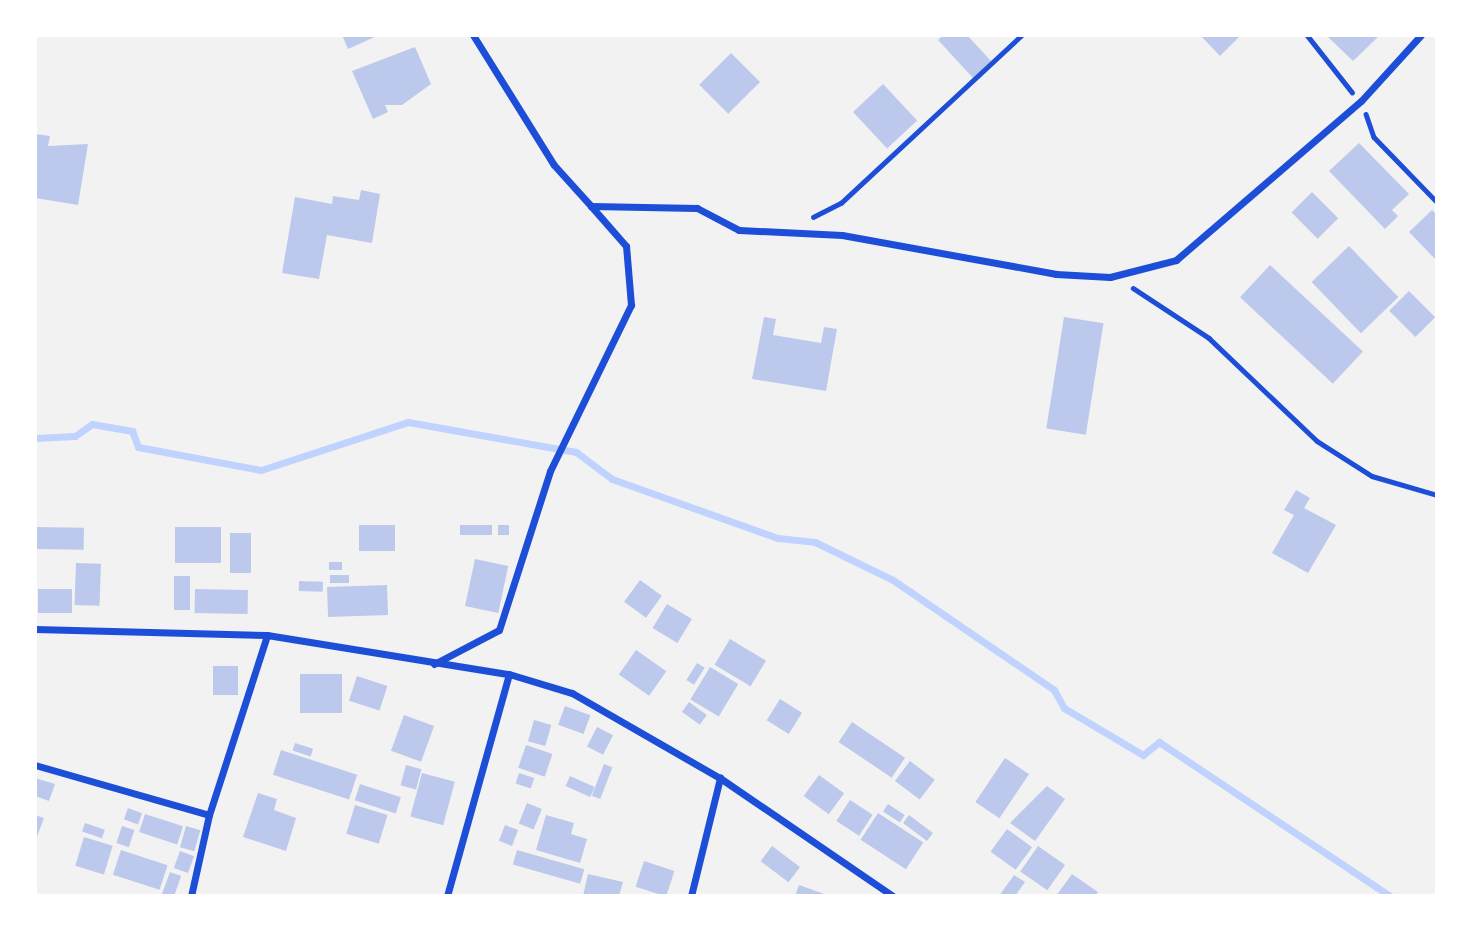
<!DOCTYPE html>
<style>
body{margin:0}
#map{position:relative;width:1472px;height:931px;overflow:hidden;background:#f2f2f2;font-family:Merriweather,serif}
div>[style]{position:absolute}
.stream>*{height:7px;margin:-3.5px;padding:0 3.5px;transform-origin:3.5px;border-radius:3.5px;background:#bfd3fe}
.building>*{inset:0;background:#bdc9ec;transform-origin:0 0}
.path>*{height:4.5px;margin:-2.25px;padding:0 2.25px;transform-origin:2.25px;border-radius:2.25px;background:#1d4ed8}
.minor>*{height:7px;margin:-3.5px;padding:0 3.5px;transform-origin:3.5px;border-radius:3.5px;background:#1d4ed8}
span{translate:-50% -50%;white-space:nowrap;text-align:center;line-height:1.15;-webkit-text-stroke:5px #fff;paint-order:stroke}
.frame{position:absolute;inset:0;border:37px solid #fff;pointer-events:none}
</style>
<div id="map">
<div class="stream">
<div style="left:35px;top:438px;width:40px;rotate:-2.9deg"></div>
<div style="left:75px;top:436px;width:21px;rotate:-35deg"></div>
<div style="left:92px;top:424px;width:41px;rotate:9.9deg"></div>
<div style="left:132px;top:431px;width:17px;rotate:69deg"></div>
<div style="left:138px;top:447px;width:125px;rotate:10.6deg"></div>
<div style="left:261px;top:470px;width:155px;rotate:-18.1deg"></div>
<div style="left:408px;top:422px;width:171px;rotate:10.1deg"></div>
<div style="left:576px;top:452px;width:45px;rotate:36.9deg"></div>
<div style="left:612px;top:479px;width:176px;rotate:19.6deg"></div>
<div style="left:778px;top:538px;width:37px;rotate:6deg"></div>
<div style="left:815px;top:542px;width:87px;rotate:26deg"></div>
<div style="left:893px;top:580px;width:195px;rotate:34.3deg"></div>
<div style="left:1054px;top:690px;width:21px;rotate:61deg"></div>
<div style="left:1064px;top:708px;width:92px;rotate:30.7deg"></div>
<div style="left:1143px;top:755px;width:21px;rotate:-39deg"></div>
<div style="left:1159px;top:742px;width:278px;rotate:33.7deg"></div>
</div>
<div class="building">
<div style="clip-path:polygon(342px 35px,379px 35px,348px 49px)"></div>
<div style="clip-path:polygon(943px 35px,967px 35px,991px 61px,973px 78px,938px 40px)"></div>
<div style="clip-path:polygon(1200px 35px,1241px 35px,1220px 56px)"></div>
<div style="clip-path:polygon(1326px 35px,1380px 35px,1353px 61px)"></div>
<div style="clip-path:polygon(415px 47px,431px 84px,402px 105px,385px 105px,388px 112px,373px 119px,352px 71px)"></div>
<div style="left:731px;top:53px;width:41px;height:45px;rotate:45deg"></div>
<div style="left:883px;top:84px;width:50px;height:41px;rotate:47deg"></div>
<div style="clip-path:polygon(35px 134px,50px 136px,48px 146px,88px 144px,78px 205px,35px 198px)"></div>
<div style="clip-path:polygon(1359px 143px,1409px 194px,1392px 210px,1398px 216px,1385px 229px,1329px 171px)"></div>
<div style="clip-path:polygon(361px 190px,380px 194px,372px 243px,327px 235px,319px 279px,282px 273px,295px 197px,332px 204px,333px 196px,359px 200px)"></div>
<div style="left:1312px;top:192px;width:37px;height:29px;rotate:45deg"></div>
<div style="clip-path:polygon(1432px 210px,1437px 215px,1437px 261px,1409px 232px)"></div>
<div style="left:1349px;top:246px;width:71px;height:52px;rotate:46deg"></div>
<div style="left:1270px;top:265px;width:127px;height:44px;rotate:43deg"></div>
<div style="left:1409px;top:291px;width:37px;height:28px;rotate:45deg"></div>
<div style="clip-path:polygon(764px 317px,776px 319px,773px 335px,821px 343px,824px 327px,837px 329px,826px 391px,752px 379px)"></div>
<div style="left:1064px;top:317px;width:40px;height:113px;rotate:9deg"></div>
<div style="clip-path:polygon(1296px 490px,1310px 498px,1304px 508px,1336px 525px,1308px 573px,1272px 553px,1294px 515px,1284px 510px)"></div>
<div style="left:359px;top:525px;width:36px;height:26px"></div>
<div style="left:460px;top:525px;width:32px;height:10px"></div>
<div style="left:498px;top:525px;width:11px;height:10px"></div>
<div style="left:35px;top:527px;width:49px;height:22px;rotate:1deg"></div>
<div style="left:221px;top:527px;width:36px;height:46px;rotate:90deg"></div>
<div style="left:230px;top:533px;width:21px;height:40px"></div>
<div style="left:475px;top:559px;width:34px;height:48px;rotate:12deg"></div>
<div style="left:342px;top:562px;width:8px;height:13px;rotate:90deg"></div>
<div style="left:76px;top:563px;width:25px;height:42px;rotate:2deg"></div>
<div style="left:330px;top:575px;width:19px;height:8px"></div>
<div style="left:174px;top:576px;width:16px;height:34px"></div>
<div style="left:640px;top:580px;width:27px;height:27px;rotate:36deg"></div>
<div style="left:299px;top:581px;width:24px;height:10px;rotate:2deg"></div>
<div style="left:387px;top:585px;width:30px;height:60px;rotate:88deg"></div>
<div style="left:38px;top:589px;width:34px;height:24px"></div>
<div style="left:195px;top:589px;width:53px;height:24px;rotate:1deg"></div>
<div style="left:667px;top:604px;width:29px;height:28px;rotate:31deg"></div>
<div style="left:730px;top:639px;width:42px;height:30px;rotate:31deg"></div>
<div style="left:636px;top:650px;width:37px;height:30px;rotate:35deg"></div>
<div style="left:697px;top:663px;width:9px;height:20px;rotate:32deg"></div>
<div style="left:213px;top:666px;width:25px;height:29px"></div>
<div style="left:710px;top:667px;width:33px;height:38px;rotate:31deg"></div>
<div style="left:300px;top:674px;width:42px;height:39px"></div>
<div style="left:357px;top:676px;width:32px;height:26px;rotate:18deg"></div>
<div style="left:780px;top:699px;width:26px;height:25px;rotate:32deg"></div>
<div style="left:689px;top:702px;width:22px;height:12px;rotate:36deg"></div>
<div style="left:565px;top:706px;width:27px;height:20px;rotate:20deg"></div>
<div style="left:404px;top:715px;width:32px;height:38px;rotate:20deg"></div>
<div style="left:534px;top:720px;width:18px;height:22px;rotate:16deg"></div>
<div style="left:852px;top:722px;width:64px;height:24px;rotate:34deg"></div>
<div style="left:597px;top:727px;width:18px;height:22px;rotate:27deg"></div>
<div style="left:295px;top:743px;width:19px;height:8px;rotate:18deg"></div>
<div style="left:526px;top:745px;width:28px;height:24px;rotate:19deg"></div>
<div style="left:281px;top:750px;width:80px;height:26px;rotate:18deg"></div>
<div style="left:1005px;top:758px;width:29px;height:53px;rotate:34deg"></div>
<div style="left:910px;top:761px;width:31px;height:25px;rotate:37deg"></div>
<div style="left:604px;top:764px;width:9px;height:34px;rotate:21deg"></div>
<div style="left:406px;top:765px;width:16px;height:21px;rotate:15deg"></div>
<div style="left:422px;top:773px;width:34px;height:45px;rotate:15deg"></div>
<div style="left:519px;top:773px;width:16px;height:11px;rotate:18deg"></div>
<div style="left:819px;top:775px;width:31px;height:26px;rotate:36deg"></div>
<div style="left:570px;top:776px;width:27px;height:11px;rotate:24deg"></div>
<div style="clip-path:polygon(35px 778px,55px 784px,49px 801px,35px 796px)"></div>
<div style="left:360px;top:784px;width:43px;height:17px;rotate:18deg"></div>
<div style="clip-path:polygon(1047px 786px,1065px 799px,1035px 841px,1010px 823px)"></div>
<div style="clip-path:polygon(258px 793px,277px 799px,274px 810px,296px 818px,286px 851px,243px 837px)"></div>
<div style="left:850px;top:800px;width:27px;height:25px;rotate:33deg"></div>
<div style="left:527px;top:803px;width:16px;height:22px;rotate:22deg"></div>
<div style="left:888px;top:804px;width:20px;height:9px;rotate:33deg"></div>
<div style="left:355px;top:805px;width:34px;height:30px;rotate:17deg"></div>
<div style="left:128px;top:808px;width:15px;height:12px;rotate:20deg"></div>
<div style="left:878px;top:813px;width:54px;height:32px;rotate:33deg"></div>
<div style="left:145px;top:814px;width:40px;height:19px;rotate:18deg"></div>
<div style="clip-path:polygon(35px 815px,44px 818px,35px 842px)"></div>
<div style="clip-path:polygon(546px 815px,574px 823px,571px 834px,587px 839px,580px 863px,536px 850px)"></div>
<div style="left:909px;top:815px;width:30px;height:10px;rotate:37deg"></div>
<div style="left:85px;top:823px;width:21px;height:9px;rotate:19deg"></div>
<div style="left:505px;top:825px;width:14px;height:17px;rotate:21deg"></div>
<div style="left:122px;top:826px;width:13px;height:18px;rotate:18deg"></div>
<div style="left:186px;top:826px;width:15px;height:22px;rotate:16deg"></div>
<div style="left:1007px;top:829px;width:31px;height:28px;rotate:36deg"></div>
<div style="left:84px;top:837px;width:30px;height:30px;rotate:17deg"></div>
<div style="left:772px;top:846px;width:35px;height:19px;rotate:37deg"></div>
<div style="left:1038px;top:846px;width:33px;height:31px;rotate:35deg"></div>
<div style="left:121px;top:850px;width:49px;height:26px;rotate:18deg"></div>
<div style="left:517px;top:850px;width:70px;height:15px;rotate:16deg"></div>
<div style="left:180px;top:851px;width:15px;height:18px;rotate:20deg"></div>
<div style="left:644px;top:861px;width:32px;height:27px;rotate:18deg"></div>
<div style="left:170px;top:872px;width:12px;height:24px;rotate:20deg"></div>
<div style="clip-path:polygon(588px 874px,623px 882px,619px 896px,583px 896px)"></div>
<div style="clip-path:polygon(1072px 874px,1098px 892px,1095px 896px,1056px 896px)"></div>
<div style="clip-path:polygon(1014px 875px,1025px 882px,1015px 896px,999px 896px)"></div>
<div style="clip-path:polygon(799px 885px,830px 896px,795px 896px)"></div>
</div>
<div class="path">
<div style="left:1307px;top:35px;width:73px;rotate:51.7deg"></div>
<div style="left:1366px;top:114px;width:24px;rotate:71deg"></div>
<div style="left:1374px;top:137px;width:91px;rotate:45.9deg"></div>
<div style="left:813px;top:217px;width:31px;rotate:-27deg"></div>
<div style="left:841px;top:203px;width:247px;rotate:-42.9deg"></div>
<div style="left:1133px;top:288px;width:91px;rotate:33.3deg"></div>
<div style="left:1209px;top:338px;width:149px;rotate:43.6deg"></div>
<div style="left:1317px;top:441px;width:65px;rotate:32.5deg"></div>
<div style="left:1372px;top:476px;width:68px;rotate:16.3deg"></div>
</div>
<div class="minor">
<div style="left:473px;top:35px;width:153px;rotate:58.1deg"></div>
<div style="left:554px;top:165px;width:55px;rotate:47.9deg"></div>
<div style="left:591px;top:206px;width:106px;rotate:1.1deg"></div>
<div style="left:697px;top:208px;width:47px;rotate:27.6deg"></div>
<div style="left:739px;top:230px;width:103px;rotate:2.8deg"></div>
<div style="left:842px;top:235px;width:218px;rotate:10.3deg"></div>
<div style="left:1056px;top:274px;width:54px;rotate:3.2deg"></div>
<div style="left:1110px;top:277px;width:68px;rotate:-14.4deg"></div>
<div style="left:1176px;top:260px;width:244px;rotate:-40.7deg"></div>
<div style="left:1361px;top:101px;width:89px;rotate:-47.7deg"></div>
<div style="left:35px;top:629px;width:232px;rotate:1.5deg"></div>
<div style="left:267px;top:635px;width:245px;rotate:9.2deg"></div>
<div style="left:509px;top:674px;width:66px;rotate:16.8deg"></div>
<div style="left:572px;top:693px;width:171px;rotate:29.9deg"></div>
<div style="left:720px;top:778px;width:209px;rotate:34.3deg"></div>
<div style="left:434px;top:664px;width:73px;rotate:-27.6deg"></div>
<div style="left:499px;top:630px;width:167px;rotate:-72.2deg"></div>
<div style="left:550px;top:471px;width:185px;rotate:-64deg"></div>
<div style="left:631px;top:305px;width:59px;rotate:-94.8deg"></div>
<div style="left:626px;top:246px;width:53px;rotate:-131.2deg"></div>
<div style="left:35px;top:765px;width:181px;rotate:16deg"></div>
<div style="left:191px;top:896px;width:83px;rotate:-77.5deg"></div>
<div style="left:209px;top:815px;width:189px;rotate:-72.1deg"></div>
<div style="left:447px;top:896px;width:230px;rotate:-74.4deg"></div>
<div style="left:691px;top:896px;width:122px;rotate:-76.2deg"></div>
</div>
<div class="frame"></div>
</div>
